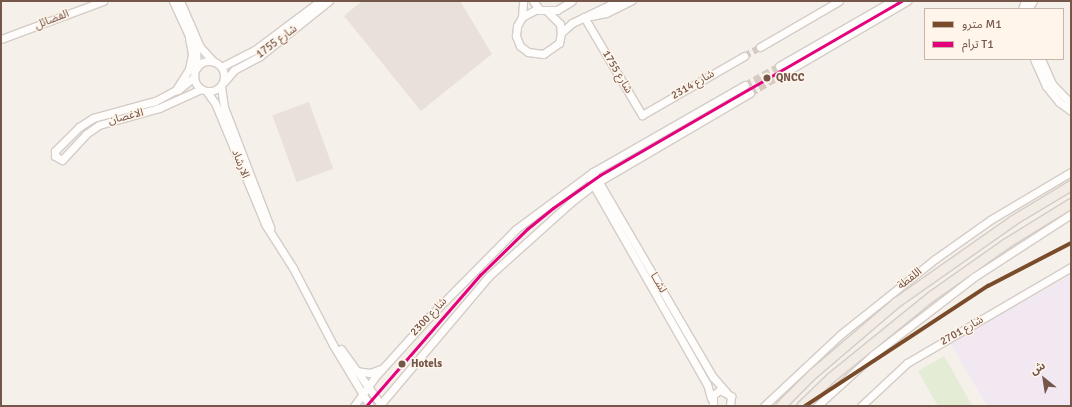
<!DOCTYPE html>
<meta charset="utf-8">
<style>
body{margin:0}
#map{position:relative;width:1072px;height:407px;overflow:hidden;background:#f6f0ea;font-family:Signika,"Noto Sans Arabic",sans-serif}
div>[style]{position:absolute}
.industrial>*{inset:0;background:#e9e0da;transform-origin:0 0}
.education>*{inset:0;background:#f2e8f2}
.green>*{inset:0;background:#e4ecd5}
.minor-tunnel>*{height:7px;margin-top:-3.5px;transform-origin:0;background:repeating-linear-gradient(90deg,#d6cac2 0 7px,transparent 0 10.5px)}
.roads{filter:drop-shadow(1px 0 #d4ccc7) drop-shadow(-1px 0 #d4ccc7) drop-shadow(0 1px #d4ccc7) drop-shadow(0 -1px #d4ccc7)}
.minor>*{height:7px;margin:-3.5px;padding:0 3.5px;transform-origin:3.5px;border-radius:3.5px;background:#fefdfc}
.minor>.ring{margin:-3.5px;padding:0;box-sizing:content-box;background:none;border:7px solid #fefdfc;border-radius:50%}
.major>*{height:9px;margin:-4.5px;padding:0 4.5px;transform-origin:4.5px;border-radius:4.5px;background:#f2ece5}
.tram>*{height:1px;margin:-0.5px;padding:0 0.5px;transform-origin:0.5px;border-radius:0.5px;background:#e4e2e4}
.tram-1>*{height:3px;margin:-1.5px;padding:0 1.5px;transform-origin:1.5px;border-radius:1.5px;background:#e5007d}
.metro-1>*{height:4px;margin:-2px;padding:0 2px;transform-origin:2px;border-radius:2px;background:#7a4b2a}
.dots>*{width:11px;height:11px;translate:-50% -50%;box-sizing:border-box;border:2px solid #fff5ea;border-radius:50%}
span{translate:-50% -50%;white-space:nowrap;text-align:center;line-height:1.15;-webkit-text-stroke:3px #fff5ea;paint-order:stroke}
.street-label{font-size:11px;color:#74564a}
.stop-label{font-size:11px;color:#74564a;font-weight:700}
.left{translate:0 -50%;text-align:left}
.frame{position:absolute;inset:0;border:2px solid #74564a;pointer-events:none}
.legend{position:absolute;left:924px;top:8px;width:140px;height:52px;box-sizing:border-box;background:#fff5ea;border:1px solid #c7b5aa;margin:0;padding:5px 7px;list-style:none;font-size:12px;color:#74564a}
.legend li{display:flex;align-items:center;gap:8px;height:20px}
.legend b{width:20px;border:1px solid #c7b5aa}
.north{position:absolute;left:1024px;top:359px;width:40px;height:40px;-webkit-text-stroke:3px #fff5ea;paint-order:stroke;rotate:330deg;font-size:11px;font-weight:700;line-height:16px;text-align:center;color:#74564a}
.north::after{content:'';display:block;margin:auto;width:14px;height:18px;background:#74564a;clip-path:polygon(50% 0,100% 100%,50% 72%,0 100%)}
</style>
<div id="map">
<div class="industrial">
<div style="clip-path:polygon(362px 1px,460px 1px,492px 54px,421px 111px,344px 16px)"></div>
<div style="left:309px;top:102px;width:71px;height:39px;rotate:70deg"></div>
</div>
<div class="education">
<div style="clip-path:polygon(1071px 275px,1071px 406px,987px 406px,950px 343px)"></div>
</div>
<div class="green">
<div style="clip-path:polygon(944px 356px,969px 400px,973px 406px,938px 406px,918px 371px)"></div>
</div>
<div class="minor-tunnel">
<div style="left:744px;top:56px;width:18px;rotate:-29deg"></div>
<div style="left:745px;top:85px;width:39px;rotate:-29deg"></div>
<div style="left:750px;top:93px;width:39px;rotate:-30deg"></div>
</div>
<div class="roads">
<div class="minor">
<div style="left:173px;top:1px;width:55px;rotate:65.3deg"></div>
<div style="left:196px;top:51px;width:16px;rotate:86deg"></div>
<div style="left:180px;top:1px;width:50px;rotate:66.5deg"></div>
<div style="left:200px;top:47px;width:19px;rotate:47deg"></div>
<div style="left:533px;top:1px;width:11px;rotate:52deg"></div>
<div style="left:1022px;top:9px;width:9px;rotate:-69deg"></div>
<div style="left:1028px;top:9px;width:9px;rotate:-58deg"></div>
<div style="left:547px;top:11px;width:18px;rotate:45deg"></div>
<div style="left:560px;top:24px;width:9px;rotate:84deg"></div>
<div style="left:561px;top:33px;width:10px;rotate:101deg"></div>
<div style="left:559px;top:43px;width:19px;rotate:145deg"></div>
<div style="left:543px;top:54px;width:15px;rotate:-172deg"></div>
<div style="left:528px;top:52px;width:10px;rotate:-143deg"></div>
<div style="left:520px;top:46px;width:11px;rotate:-112deg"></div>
<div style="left:516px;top:36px;width:10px;rotate:-84deg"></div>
<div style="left:517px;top:26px;width:10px;rotate:-61deg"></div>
<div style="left:522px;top:17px;width:15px;rotate:-28deg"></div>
<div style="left:535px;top:10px;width:22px"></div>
<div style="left:557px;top:10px;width:17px;rotate:-31deg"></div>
<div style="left:591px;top:16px;width:15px;rotate:-11deg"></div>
<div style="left:606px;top:13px;width:28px;rotate:-26deg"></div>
<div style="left:522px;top:17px;width:16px;rotate:-86deg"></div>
<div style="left:584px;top:17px;width:114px;rotate:59.4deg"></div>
<div style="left:642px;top:115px;width:118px;rotate:-30deg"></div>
<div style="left:561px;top:33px;width:15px;rotate:-42deg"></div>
<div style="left:572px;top:23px;width:51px;rotate:-25.6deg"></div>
<div style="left:189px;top:38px;width:16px;rotate:79deg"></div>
<div style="left:192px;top:54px;width:15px;rotate:101deg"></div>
<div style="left:189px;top:69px;width:25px;rotate:122deg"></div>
<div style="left:176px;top:90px;width:24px;rotate:152deg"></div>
<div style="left:155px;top:101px;width:64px;rotate:164.7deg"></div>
<div style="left:93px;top:118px;width:17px;rotate:147deg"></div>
<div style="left:79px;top:127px;width:34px;rotate:135deg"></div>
<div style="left:55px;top:151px;width:5px;rotate:90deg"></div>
<div style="left:55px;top:156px;width:8px;rotate:30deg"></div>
<div style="left:62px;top:160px;width:35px;rotate:-47deg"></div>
<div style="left:86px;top:134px;width:16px;rotate:-35deg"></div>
<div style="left:99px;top:125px;width:62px;rotate:-15.8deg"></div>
<div style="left:159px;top:108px;width:46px;rotate:-24.3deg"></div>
<div style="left:1px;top:39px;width:109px;rotate:-20.4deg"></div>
<div style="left:760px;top:47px;width:91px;rotate:-30.2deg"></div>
<div style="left:1034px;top:59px;width:30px;rotate:66deg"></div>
<div style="left:1046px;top:86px;width:21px;rotate:51deg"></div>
<div style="left:1059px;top:102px;width:15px;rotate:37deg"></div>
<div style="left:1041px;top:59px;width:27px;rotate:66deg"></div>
<div style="left:1052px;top:84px;width:28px;rotate:46deg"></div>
<div class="ring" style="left:194px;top:61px;width:23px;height:23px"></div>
<div style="left:779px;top:66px;width:130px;rotate:-29.9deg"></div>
<div style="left:221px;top:67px;width:39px;rotate:-27deg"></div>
<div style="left:256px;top:49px;width:80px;rotate:-36.9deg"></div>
<div style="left:784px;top:73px;width:143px;rotate:-30.3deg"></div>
<div style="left:224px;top:82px;width:16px;rotate:-50deg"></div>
<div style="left:234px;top:70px;width:30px;rotate:-28deg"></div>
<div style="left:260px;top:56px;width:88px;rotate:-38.6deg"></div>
<div style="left:221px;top:86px;width:21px;rotate:82deg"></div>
<div style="left:224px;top:107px;width:129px;rotate:69deg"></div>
<div style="left:178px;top:90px;width:21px;rotate:-39deg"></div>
<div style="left:207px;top:92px;width:14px;rotate:54deg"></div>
<div style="left:215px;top:103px;width:131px;rotate:67.5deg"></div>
<div style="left:265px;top:224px;width:52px;rotate:57.5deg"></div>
<div style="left:293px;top:268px;width:87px;rotate:62.5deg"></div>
<div style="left:333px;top:345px;width:71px;rotate:58.8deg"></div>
<div style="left:593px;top:172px;width:238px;rotate:59.7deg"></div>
<div style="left:713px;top:377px;width:20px;rotate:49deg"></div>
<div style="left:591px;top:181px;width:234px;rotate:60.3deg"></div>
<div style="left:707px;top:384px;width:15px;rotate:74deg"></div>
<div style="left:341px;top:349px;width:70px;rotate:54.3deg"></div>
<div style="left:356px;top:371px;width:14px;rotate:8deg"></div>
<div style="left:370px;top:373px;width:12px;rotate:-20deg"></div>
<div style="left:354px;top:406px;width:34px;rotate:-54deg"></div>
<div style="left:374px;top:378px;width:84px;rotate:-47.9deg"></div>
<div style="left:430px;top:316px;width:122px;rotate:-45.3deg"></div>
<div style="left:516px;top:229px;width:96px;rotate:-36.5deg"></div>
<div style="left:593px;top:172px;width:175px;rotate:-29.8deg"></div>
<div style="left:379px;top:406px;width:170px;rotate:-49.8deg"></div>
<div style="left:489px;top:276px;width:109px;rotate:-42deg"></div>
<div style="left:570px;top:203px;width:29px;rotate:-38deg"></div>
<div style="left:593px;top:185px;width:182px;rotate:-30.4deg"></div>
<div style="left:713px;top:406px;width:11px;rotate:-90deg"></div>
<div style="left:713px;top:395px;width:9px;rotate:-36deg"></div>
<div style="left:720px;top:390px;width:13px;rotate:29deg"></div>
<div style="left:731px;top:396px;width:10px;rotate:96deg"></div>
<div style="left:764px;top:406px;width:105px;rotate:-43.1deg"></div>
<div style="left:841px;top:334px;width:120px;rotate:-38.6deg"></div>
<div style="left:935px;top:259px;width:67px;rotate:-35.3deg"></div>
<div style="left:990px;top:220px;width:94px;rotate:-30.7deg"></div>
<div style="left:817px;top:406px;width:77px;rotate:-42.4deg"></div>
<div style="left:874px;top:354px;width:126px;rotate:-37.6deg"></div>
<div style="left:974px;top:277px;width:116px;rotate:-33deg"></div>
<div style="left:861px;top:406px;width:63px;rotate:-43.1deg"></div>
<div style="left:907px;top:363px;width:190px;rotate:-30.3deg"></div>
</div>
<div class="major">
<div style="left:780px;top:406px;width:45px;rotate:-45deg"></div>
<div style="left:812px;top:374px;width:109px;rotate:-40.5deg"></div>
<div style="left:895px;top:303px;width:144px;rotate:-35.1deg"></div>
<div style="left:1013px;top:220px;width:68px;rotate:-31.1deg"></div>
<div style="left:801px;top:406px;width:42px;rotate:-44deg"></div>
<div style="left:831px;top:377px;width:129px;rotate:-39deg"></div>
<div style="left:931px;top:296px;width:92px;rotate:-35.2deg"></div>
<div style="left:1006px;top:243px;width:76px;rotate:-31.6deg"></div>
</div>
</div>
<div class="tram">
<div style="left:366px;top:406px;width:174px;rotate:-49deg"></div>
<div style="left:480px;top:275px;width:66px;rotate:-44.4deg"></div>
<div style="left:527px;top:229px;width:33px;rotate:-39deg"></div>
<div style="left:553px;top:208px;width:57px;rotate:-35.1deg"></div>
<div style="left:600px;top:175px;width:348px;rotate:-30deg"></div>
</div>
<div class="tram-1">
<div style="left:366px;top:406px;width:174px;rotate:-49deg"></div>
<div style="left:480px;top:275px;width:66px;rotate:-44.4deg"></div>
<div style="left:527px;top:229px;width:33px;rotate:-39deg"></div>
<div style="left:553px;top:208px;width:57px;rotate:-35.1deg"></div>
<div style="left:600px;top:175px;width:348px;rotate:-30deg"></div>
</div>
<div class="metro-1">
<div style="left:805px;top:406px;width:219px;rotate:-33.3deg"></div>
<div style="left:988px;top:286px;width:93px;rotate:-27.4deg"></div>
</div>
<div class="dots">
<div style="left:767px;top:78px;background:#74564a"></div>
<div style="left:402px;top:364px;background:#74564a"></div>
</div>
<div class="street-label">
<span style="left:52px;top:20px;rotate:-21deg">الفضائل</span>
<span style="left:277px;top:42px;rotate:-37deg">شارع 1755</span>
<span style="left:617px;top:72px;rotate:59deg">شارع 1755</span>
<span style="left:693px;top:85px;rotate:-30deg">شارع 2314</span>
<span style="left:126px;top:117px;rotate:-14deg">الاغصان</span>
<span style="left:240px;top:164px;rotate:68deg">الارشاد</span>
<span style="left:910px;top:279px;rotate:-38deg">اللقطة</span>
<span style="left:658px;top:283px;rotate:60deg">لشــا</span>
<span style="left:429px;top:317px;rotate:-47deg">شارع 2300</span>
<span style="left:962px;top:331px;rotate:-30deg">شارع 2701</span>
</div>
<div class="stop-label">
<span class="left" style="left:776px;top:78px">QNCC</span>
<span class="left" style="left:411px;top:364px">Hotels</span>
</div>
<div class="frame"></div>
<ul class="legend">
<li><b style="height:5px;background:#7a4b2a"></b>مترو M1</li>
<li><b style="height:5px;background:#e5007d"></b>ترام T1</li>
</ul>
<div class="north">ش</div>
</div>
